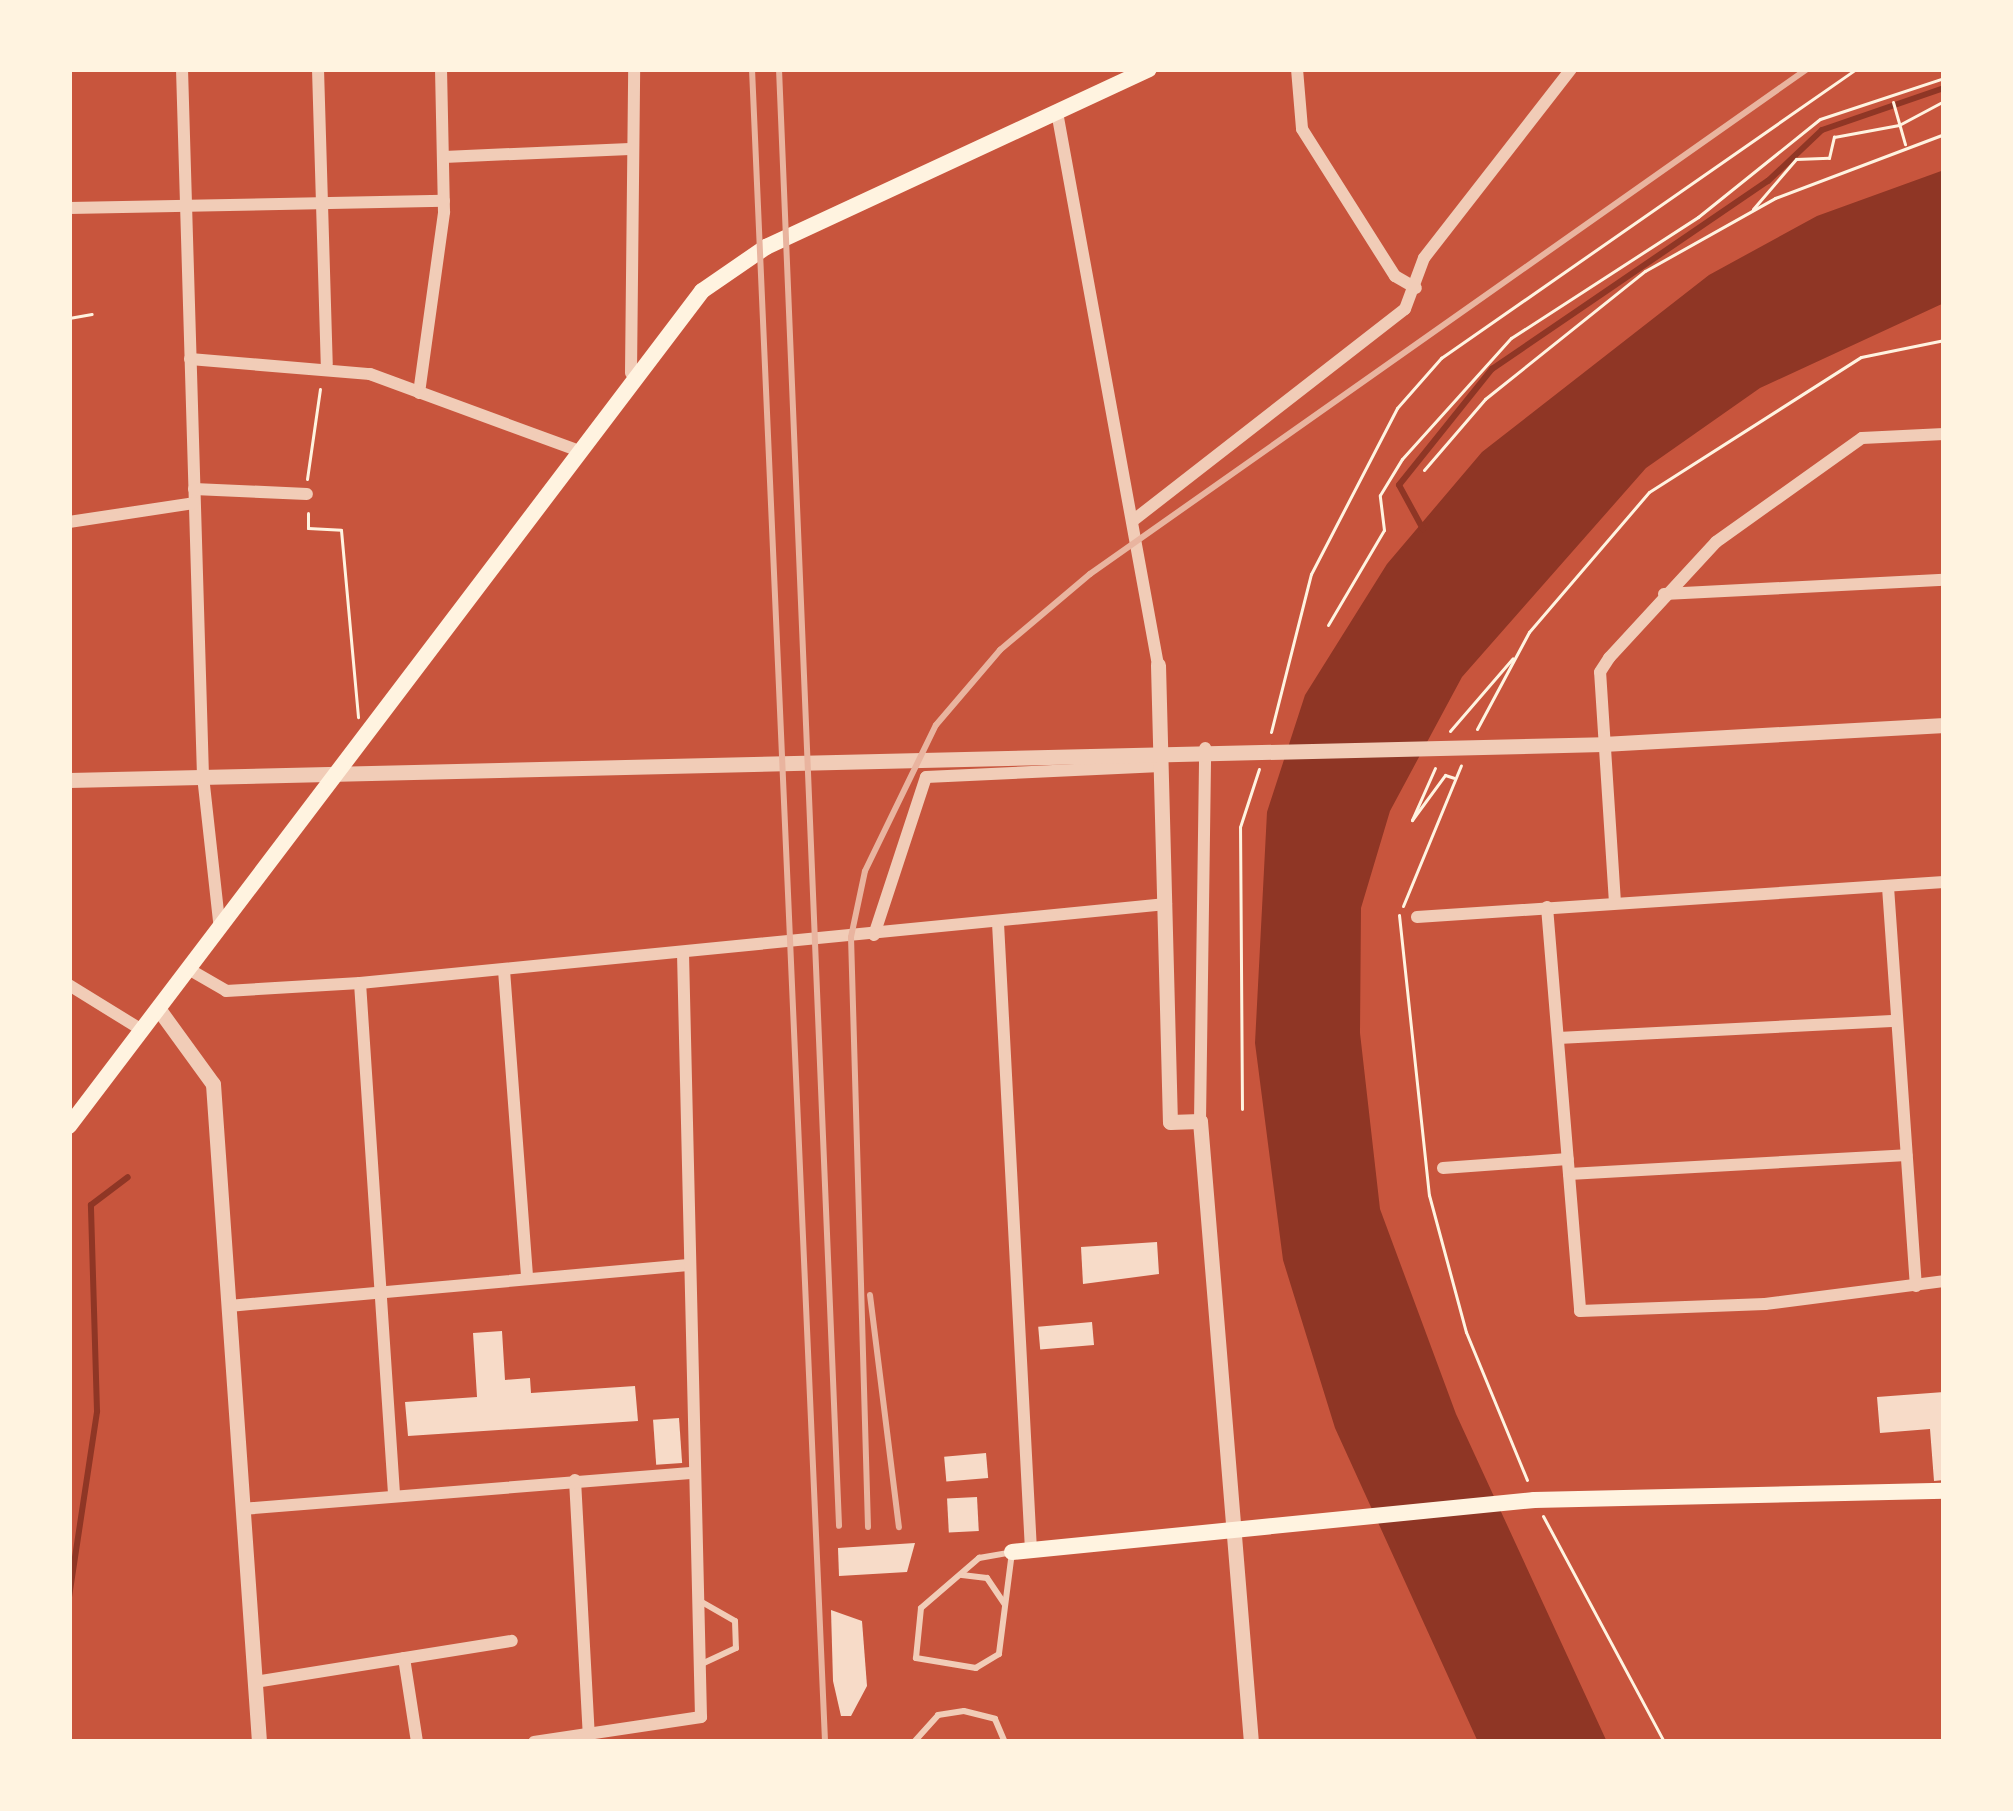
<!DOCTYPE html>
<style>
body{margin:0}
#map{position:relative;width:2013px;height:1811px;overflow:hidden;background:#c8553d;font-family:"Archivo Narrow",sans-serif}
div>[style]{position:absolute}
.water>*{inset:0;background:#8f3625}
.stream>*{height:6px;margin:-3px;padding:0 3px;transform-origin:3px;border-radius:3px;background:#8f3625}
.building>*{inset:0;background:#f7dbc8;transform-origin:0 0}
.path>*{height:3px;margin:-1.5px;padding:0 1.5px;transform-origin:1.5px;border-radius:1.5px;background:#fff3e0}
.service>*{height:6px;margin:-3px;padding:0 3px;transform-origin:3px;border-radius:3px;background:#f1ccb7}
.minor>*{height:12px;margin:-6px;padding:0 6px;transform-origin:6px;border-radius:6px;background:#f1ccb7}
.tertiary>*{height:15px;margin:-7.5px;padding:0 7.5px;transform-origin:7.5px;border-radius:7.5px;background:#f1ccb7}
.secondary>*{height:16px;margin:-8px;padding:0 8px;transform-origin:8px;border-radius:8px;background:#fff3e0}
.rail>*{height:6px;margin:-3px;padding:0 3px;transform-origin:3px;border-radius:3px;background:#e9b49f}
span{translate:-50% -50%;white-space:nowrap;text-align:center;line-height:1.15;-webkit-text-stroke:10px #fff3e0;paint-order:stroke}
.frame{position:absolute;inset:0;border:72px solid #fff3e0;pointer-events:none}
</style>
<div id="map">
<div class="water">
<div style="clip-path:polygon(1944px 170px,1944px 303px,1760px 388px,1646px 468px,1462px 677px,1390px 811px,1361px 908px,1360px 1033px,1380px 1209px,1456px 1414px,1607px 1742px,1478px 1742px,1335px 1428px,1283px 1260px,1255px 1043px,1267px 812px,1305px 695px,1387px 564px,1482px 452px,1709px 275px,1817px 216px)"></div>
</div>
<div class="stream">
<div style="left:1423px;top:529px;width:50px;rotate:-118.6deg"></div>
<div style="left:1399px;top:485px;width:149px;rotate:-51.3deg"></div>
<div style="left:1492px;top:369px;width:334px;rotate:-34.3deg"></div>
<div style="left:1768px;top:181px;width:74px;rotate:-43.4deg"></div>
<div style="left:1822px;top:130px;width:129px;rotate:-19deg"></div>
<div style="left:69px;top:1597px;width:188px;rotate:-81.4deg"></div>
<div style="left:97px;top:1411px;width:206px;rotate:-91.7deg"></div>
<div style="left:91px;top:1205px;width:46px;rotate:-37.1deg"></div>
</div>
<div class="building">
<div style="clip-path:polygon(1157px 1242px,1159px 1274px,1083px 1284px,1081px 1247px)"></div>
<div style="left:1092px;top:1322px;width:23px;height:54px;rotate:85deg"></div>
<div style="clip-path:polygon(502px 1331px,505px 1380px,530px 1378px,531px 1393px,635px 1386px,638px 1421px,408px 1436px,405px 1402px,477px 1397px,473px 1333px)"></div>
<div style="clip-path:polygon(1944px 1392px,1944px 1480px,1934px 1481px,1930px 1429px,1880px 1433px,1877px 1397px)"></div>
<div style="left:679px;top:1418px;width:45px;height:26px;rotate:86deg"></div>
<div style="left:986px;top:1453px;width:25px;height:42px;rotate:85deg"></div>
<div style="left:977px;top:1497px;width:34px;height:30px;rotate:87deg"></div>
<div style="clip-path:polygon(915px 1543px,907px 1572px,839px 1576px,838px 1548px)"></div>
<div style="clip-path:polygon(831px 1610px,862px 1621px,867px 1686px,851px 1716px,841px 1716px,833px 1681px)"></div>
</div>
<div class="path">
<div style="left:1893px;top:102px;width:44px;rotate:74.1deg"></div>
<div style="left:1753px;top:209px;width:66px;rotate:-49.3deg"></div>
<div style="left:1796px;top:159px;width:33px;rotate:-2deg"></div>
<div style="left:1829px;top:158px;width:22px;rotate:-77deg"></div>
<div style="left:1834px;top:137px;width:66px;rotate:-10.5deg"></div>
<div style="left:1899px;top:125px;width:51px;rotate:-28.1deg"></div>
<div style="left:69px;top:318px;width:23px;rotate:-10deg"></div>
<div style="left:1424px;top:470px;width:94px;rotate:-49.3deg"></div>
<div style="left:1485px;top:399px;width:205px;rotate:-38.7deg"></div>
<div style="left:1645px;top:271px;width:149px;rotate:-29.3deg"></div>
<div style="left:1775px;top:198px;width:181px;rotate:-20.7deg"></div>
<div style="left:307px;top:479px;width:91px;rotate:-81.8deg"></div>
<div style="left:308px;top:513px;width:15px;rotate:90deg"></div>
<div style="left:308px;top:528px;width:33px;rotate:3deg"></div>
<div style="left:341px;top:530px;width:188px;rotate:84.8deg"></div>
<div style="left:1328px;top:625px;width:110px;rotate:-59.5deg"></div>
<div style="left:1384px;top:530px;width:35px;rotate:-97deg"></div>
<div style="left:1380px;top:495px;width:42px;rotate:-58.6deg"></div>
<div style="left:1402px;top:459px;width:163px;rotate:-48deg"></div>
<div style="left:1511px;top:338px;width:223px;rotate:-32.9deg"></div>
<div style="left:1698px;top:217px;width:156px;rotate:-38.8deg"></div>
<div style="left:1820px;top:119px;width:131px;rotate:-18.3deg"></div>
<div style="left:1477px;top:729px;width:110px;rotate:-61.8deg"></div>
<div style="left:1529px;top:632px;width:184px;rotate:-49.4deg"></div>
<div style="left:1649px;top:492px;width:251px;rotate:-32.5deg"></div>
<div style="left:1861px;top:357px;width:85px;rotate:-11.6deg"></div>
<div style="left:1450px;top:731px;width:96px;rotate:-49.2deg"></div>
<div style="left:1271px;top:732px;width:163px;rotate:-75.8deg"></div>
<div style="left:1311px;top:574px;width:187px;rotate:-62.6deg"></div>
<div style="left:1397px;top:408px;width:67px;rotate:-48.7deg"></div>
<div style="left:1441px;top:358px;width:506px;rotate:-34.85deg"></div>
<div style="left:1435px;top:768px;width:57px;rotate:113.9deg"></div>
<div style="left:1412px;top:820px;width:56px;rotate:-53.7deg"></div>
<div style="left:1445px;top:775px;width:9px;rotate:18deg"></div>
<div style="left:1403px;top:906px;width:152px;rotate:-67.6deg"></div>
<div style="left:1399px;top:915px;width:282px;rotate:83.9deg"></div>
<div style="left:1429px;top:1195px;width:142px;rotate:74.9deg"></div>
<div style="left:1466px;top:1332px;width:160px;rotate:67.6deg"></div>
<div style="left:1242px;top:1109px;width:282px;rotate:-90.4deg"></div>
<div style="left:1240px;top:827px;width:61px;rotate:-71.9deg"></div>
<div style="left:1543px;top:1516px;width:256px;rotate:61.8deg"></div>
</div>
<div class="service">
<div style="left:1012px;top:1552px;width:103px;rotate:97.3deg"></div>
<div style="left:999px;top:1654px;width:27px;rotate:149deg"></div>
<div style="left:976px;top:1668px;width:61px;rotate:-170.5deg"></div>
<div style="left:916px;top:1658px;width:50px;rotate:-84.3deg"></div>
<div style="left:921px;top:1608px;width:77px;rotate:-40.8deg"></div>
<div style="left:979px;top:1558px;width:34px;rotate:-10deg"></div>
<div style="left:962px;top:1575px;width:25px;rotate:7deg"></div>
<div style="left:987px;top:1578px;width:32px;rotate:56deg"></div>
<div style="left:700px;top:1601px;width:40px;rotate:29.7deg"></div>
<div style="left:735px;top:1621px;width:27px;rotate:88deg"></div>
<div style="left:736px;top:1648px;width:38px;rotate:155deg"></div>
<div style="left:914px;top:1742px;width:36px;rotate:-48deg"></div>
<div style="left:938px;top:1715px;width:26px;rotate:-9deg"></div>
<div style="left:964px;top:1711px;width:32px;rotate:14deg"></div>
<div style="left:995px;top:1719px;width:25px;rotate:67deg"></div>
</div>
<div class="minor">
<div style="left:182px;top:69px;width:707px;rotate:88.3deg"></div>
<div style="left:203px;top:776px;width:154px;rotate:83.7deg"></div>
<div style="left:318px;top:69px;width:295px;rotate:88.3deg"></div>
<div style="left:1297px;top:69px;width:60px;rotate:85.2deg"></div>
<div style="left:1302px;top:129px;width:174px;rotate:57.7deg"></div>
<div style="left:1395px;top:276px;width:24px;rotate:30deg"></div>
<div style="left:1057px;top:112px;width:562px;rotate:79.65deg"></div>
<div style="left:444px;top:157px;width:186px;rotate:-2.5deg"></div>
<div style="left:69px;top:208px;width:375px;rotate:-1.1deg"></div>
<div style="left:190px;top:359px;width:181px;rotate:4.8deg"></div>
<div style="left:370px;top:374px;width:217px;rotate:20.2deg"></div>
<div style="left:631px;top:373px;width:304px;rotate:-89.4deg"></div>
<div style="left:419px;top:393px;width:183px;rotate:-82.1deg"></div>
<div style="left:444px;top:212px;width:143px;rotate:-91.2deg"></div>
<div style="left:194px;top:489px;width:113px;rotate:2.5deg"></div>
<div style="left:1135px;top:519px;width:342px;rotate:-37.9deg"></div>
<div style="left:1405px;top:309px;width:54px;rotate:-69.6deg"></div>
<div style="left:1424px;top:258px;width:239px;rotate:-52.1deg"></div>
<div style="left:69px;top:522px;width:126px;rotate:-8.6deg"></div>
<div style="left:1664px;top:594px;width:280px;rotate:-2.9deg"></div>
<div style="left:1888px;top:887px;width:400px;rotate:86deg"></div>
<div style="left:1615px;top:903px;width:231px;rotate:-93.7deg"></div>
<div style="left:1600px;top:672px;width:17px;rotate:-57deg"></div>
<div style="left:1609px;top:658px;width:158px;rotate:-47.3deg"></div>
<div style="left:1716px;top:542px;width:179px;rotate:-35.5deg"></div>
<div style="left:1862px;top:438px;width:82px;rotate:-2.8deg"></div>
<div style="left:1547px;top:907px;width:405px;rotate:85.3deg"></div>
<div style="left:1580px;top:1311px;width:185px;rotate:-2.2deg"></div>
<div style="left:1765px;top:1304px;width:180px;rotate:-7.3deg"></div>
<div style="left:1417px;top:917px;width:528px;rotate:-3.8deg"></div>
<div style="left:998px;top:923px;width:628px;rotate:86.99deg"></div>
<div style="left:874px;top:935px;width:166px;rotate:-71.8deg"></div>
<div style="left:926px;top:777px;width:235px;rotate:-2.7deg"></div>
<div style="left:504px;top:970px;width:309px;rotate:85.7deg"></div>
<div style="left:192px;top:971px;width:39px;rotate:30deg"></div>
<div style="left:226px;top:991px;width:134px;rotate:-3.4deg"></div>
<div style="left:360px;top:983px;width:810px;rotate:-5.6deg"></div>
<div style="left:360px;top:983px;width:512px;rotate:86.19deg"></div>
<div style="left:69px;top:985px;width:86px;rotate:31.7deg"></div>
<div style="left:1558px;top:1038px;width:339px;rotate:-2.9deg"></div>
<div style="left:1200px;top:1121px;width:373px;rotate:-89.2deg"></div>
<div style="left:1443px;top:1168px;width:125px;rotate:-4.1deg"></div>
<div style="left:1569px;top:1174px;width:338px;rotate:-3.2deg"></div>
<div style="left:229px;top:1306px;width:461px;rotate:-5.1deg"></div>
<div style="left:575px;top:1480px;width:262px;rotate:86.9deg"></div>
<div style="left:242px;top:1509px;width:450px;rotate:-4.6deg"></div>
<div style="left:404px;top:1658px;width:85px;rotate:81.2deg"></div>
<div style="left:255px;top:1682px;width:260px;rotate:-9.1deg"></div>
<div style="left:534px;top:1742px;width:169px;rotate:-8.5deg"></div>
<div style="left:701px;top:1717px;width:764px;rotate:-91.35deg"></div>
</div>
<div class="tertiary">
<div style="left:1158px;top:665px;width:457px;rotate:88.5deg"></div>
<div style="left:1170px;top:1122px;width:30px;rotate:-2deg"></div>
<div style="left:1200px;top:1121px;width:623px;rotate:85.31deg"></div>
<div style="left:69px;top:780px;width:1534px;rotate:-1.34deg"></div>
<div style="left:1603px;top:744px;width:342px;rotate:-3.2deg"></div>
<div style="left:160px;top:1011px;width:90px;rotate:54deg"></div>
<div style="left:213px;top:1084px;width:660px;rotate:86deg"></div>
</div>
<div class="secondary">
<div style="left:69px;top:1126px;width:1048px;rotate:-52.83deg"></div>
<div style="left:702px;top:291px;width:78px;rotate:-34.5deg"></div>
<div style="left:766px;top:247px;width:422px;rotate:-24.9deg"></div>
<div style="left:1012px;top:1552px;width:525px;rotate:-5.69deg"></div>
<div style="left:1534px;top:1500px;width:410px;rotate:-1.3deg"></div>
</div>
<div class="rail">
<div style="left:752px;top:69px;width:1675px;rotate:87.5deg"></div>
<div style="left:779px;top:69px;width:1458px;rotate:87.64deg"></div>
<div style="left:870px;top:1295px;width:234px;rotate:82.9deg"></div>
<div style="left:868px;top:1527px;width:590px;rotate:-91.65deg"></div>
<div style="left:851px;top:937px;width:67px;rotate:-78deg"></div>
<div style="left:865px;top:871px;width:162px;rotate:-64.1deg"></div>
<div style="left:936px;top:725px;width:99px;rotate:-49.5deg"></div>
<div style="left:1000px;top:650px;width:118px;rotate:-40.2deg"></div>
<div style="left:1090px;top:574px;width:877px;rotate:-35.16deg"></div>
</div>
<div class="frame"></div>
</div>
